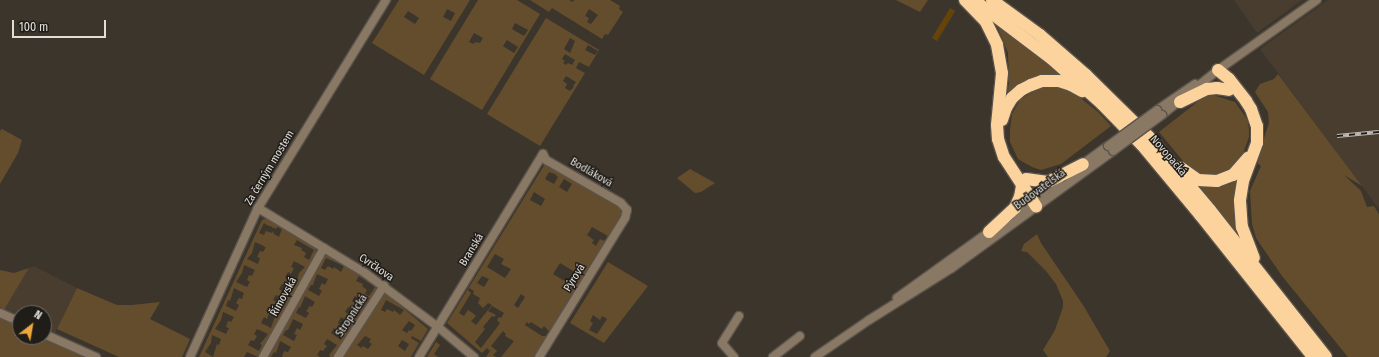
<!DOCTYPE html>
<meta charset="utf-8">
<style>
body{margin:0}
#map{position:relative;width:1379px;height:357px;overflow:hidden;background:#3c352c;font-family:"Fira Sans Condensed",sans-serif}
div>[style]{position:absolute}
.built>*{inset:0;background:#483d2f}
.green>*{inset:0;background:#644d2d}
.water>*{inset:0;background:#664409;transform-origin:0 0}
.roads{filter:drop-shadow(1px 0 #5a534b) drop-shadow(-1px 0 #5a534b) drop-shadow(0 1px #5a534b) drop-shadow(0 -1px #5a534b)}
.minor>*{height:8px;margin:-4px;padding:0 4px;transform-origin:4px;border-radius:4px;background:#897863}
.highway>*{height:12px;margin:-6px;padding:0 6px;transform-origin:6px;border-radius:6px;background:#fcd39d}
.rail>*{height:3.5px;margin-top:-1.75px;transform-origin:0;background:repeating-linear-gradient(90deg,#201d19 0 6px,#bfbbb4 0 12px);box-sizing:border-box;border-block:1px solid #bfbbb4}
.bridges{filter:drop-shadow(1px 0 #5a534b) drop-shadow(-1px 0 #5a534b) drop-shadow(0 1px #5a534b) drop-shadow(0 -1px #5a534b)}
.minor-bridge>*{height:8px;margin:-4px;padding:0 4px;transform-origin:4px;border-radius:4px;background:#897863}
span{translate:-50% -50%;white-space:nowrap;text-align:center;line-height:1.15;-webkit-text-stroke:3px #201d19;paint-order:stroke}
.street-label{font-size:11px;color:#e1ddd7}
.north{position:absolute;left:12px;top:305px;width:40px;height:40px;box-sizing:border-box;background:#201d19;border:1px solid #6d6a65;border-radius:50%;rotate:31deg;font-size:11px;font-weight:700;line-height:16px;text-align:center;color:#e1ddd7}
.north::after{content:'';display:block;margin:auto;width:14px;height:18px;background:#eda83c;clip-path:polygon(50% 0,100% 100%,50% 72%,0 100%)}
.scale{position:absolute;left:12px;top:20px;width:94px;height:18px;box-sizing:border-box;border:2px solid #e1ddd7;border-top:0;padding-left:5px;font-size:12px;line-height:14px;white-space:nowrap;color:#e1ddd7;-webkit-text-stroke:3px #201d19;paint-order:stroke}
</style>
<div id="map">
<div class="built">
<div style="clip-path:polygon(1234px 0,1302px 0,1257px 33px)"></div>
<div style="clip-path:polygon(1328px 0,1379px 0,1379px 209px,1260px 49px)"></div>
<div style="clip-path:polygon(34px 266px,77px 288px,54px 335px,44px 331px,44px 313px,20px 313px,20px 319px,4px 310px,29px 268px)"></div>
</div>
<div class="green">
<div style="clip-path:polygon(evenodd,399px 0,470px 0,424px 75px,372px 43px,399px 0,447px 9px,455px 13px,451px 21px,443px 17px,447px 9px,399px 0,408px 11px,419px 18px,415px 24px,404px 17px,408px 11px)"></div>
<div style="clip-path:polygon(evenodd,478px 0,517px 0,540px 14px,482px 110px,430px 79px,478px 0,515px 23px,528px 30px,524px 36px,512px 29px,515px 23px,478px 0,474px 33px,483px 38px,480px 43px,475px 42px,474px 44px,469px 42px,474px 33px,478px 0,507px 40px,518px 47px,514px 53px,503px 46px,507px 40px)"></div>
<div style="clip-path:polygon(evenodd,530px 0,569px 0,573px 2px,574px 0,610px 0,620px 6px,619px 9px,623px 12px,608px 35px,605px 34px,602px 39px,552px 8px,549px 12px,530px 0,589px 9px,598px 15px,591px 24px,587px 22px,589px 18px,585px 16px,589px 9px)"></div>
<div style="clip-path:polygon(896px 0,928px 0,920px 12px)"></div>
<div style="clip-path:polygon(evenodd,546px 18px,599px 50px,589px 67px,579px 62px,576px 68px,585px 73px,540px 146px,487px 114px,546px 18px,570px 38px,575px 41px,570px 53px,564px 49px,570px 38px,546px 18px,588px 45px,598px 51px,595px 55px,585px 50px,588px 45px,546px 18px,565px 54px,575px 60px,572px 65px,568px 63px,566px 65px,563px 63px,565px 61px,562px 59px,565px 54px,546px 18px,566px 76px,576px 82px,573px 86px,574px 87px,570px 91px,565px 88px,567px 84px,563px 81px,566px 76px)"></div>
<div style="clip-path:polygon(996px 23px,1027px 47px,1061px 76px,1047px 74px,1037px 76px,1015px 88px,1007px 97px,1009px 82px,1008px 53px)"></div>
<div style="clip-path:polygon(1278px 74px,1362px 186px,1344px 175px,1361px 191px,1367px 207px,1374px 206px,1379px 214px,1379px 357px,1348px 357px,1282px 276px,1256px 238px,1252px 224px,1250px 191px,1261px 166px,1256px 162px,1269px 123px,1268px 112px,1255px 92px,1260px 84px,1274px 79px)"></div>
<div style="clip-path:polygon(1051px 85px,1063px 89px,1078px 96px,1098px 112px,1111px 126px,1061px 164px,1041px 170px,1032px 167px,1018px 159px,1010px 142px,1010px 130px,1012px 114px,1020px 100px,1040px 87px)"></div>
<div style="clip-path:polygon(1205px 96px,1216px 96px,1235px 102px,1247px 119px,1249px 129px,1249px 137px,1242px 156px,1228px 170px,1216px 175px,1205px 175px,1188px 167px,1159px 132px)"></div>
<div style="clip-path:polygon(2px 129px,22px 140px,18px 153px,0 184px,0 131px)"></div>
<div style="clip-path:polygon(evenodd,545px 164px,624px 210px,534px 357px,501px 357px,514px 341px,505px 336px,506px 334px,503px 331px,491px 346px,497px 351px,493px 355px,496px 357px,486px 357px,490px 351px,487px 348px,482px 353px,447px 323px,545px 164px,549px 172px,555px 174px,558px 177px,554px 184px,545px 179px,549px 172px,545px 164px,564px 179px,572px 184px,567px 192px,559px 187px,564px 179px,545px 164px,534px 192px,545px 199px,541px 206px,530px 200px,534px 192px,545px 164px,592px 227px,608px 236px,604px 241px,600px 239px,596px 246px,592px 243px,594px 240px,587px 235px,592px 227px,545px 164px,495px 254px,504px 259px,501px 264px,511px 269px,505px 278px,487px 267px,495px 254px,545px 164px,560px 263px,578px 274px,571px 285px,553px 274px,560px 263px,545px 164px,482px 276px,489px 279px,484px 287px,477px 283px,482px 276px,545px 164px,469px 288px,474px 291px,473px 294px,480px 298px,478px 303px,483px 308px,488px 303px,492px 305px,476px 325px,471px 321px,476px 316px,474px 314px,468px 310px,464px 316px,459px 313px,471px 293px,468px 290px,469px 288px,545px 164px,521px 294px,525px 297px,518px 308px,514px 305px,521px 294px,545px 164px,492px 306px,504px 313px,501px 318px,499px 317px,497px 320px,500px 323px,498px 326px,481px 348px,475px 342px,485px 329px,483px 327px,492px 316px,494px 317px,496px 315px,488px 311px,492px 306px,545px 164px,527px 322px,529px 324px,531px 322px,542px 329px,544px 326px,549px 331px,546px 336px,542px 336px,525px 325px,527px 322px)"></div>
<div style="clip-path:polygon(690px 169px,715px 183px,701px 192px,695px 193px,677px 178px)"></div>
<div style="clip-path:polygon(1240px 176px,1239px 236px,1199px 186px,1217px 188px,1230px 184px)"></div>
<div style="clip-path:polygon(evenodd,267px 218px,315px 247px,316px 252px,258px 357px,247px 352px,244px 357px,199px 357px,262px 220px,267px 218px,264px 223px,276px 229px,277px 227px,282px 229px,279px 237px,274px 234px,273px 231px,272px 233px,266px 231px,264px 235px,259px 233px,264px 223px,267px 218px,297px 240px,314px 250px,309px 260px,304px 257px,306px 253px,301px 250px,302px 248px,294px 245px,297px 240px,267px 218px,255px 242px,266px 247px,263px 252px,260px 251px,257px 257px,260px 258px,258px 264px,247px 259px,252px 253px,255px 242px,267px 218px,294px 261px,305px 267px,299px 273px,296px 283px,285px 278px,288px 272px,291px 274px,294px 268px,291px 267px,294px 261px,267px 218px,244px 265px,255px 270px,252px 276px,249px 275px,247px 280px,250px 282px,247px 287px,236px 282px,242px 273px,244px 265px,267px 218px,282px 284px,292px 289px,289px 295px,288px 294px,283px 306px,273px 300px,276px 295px,279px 296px,281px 294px,282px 291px,279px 289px,282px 284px,267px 218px,234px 288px,244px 293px,242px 299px,239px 298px,236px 303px,239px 305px,236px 311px,226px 306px,228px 300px,230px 301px,234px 288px,267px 218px,270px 306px,280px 312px,274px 319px,271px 328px,261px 323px,264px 317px,267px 319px,268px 316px,270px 313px,267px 312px,270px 306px,267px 218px,223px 312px,234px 317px,231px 322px,228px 321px,226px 327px,229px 328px,226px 334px,215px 329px,221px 320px,223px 312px,267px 218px,257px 329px,268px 334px,260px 344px,262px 345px,259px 351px,248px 345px,251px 340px,254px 341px,257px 336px,254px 334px,257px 329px,267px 218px,212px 335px,221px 339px,219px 345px,217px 344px,213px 357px,205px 352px,211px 343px,212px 335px)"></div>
<div style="clip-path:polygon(1037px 234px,1041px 243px,1083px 305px,1110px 351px,1106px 357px,1048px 357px,1043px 350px,1055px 330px,1063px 307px,1063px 301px,1056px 284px,1046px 271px,1027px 252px,1021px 251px,1024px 244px)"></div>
<div style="clip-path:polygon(evenodd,328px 255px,376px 285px,378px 288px,333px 357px,330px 357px,329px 355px,337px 345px,327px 339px,324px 344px,327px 346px,323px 351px,320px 350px,317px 355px,320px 357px,283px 357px,282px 356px,284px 351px,288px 352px,291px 347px,280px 341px,276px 353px,274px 352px,271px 357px,268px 357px,324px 256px,328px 255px,326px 258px,344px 266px,341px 272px,334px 267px,333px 269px,328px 266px,325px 270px,321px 268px,326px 258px,328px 255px,317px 274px,328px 279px,325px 285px,322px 283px,319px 289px,322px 291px,319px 296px,308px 290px,311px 285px,313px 285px,317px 274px,328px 255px,359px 276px,375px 287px,369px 296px,365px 294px,367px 290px,362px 286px,363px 284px,356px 281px,359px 276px,328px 255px,305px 296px,315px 302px,312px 307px,309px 306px,308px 309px,306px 311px,309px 313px,306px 318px,296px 313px,299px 307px,300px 308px,305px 296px,328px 255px,355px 296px,365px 302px,362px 308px,360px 307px,355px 318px,345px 312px,348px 307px,351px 308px,355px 303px,352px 301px,355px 296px,328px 255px,341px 317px,351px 324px,348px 329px,346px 328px,341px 340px,331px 333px,334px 328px,337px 330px,340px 325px,338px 323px,341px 317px,328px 255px,293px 319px,303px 324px,300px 330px,297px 328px,294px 334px,297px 335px,294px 341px,283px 335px,286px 330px,288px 330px,293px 319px)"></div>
<div style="clip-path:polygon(evenodd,608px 262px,648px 286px,604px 343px,570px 323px,608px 262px,593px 315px,600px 320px,602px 316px,607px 319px,597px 334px,589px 330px,593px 323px,590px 321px,593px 315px)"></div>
<div style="clip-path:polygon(29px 268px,4px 310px,0 307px,0 270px,14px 273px)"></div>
<div style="clip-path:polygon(77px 288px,117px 305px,132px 305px,160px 302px,150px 319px,190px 339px,182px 357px,119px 357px,57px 329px)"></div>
<div style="clip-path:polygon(evenodd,385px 293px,428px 329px,421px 341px,412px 336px,411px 338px,419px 343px,411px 357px,343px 357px,385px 293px,386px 300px,404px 310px,400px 315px,394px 310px,393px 312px,387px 309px,385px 312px,381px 310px,386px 300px,385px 293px,409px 321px,415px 325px,411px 331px,409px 330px,407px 333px,402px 330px,409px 321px,385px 293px,365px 336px,371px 339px,369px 342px,372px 344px,368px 349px,363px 346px,361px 348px,357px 345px,365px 336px,385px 293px,402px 340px,409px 344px,405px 351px,398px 346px,402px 340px)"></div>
<div style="clip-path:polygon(0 318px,20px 326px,20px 337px,44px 337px,88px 357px,0 357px)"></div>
<div style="clip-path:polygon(436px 342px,440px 345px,434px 354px,438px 357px,427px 357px)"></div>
</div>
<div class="water">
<div style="left:950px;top:8px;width:6px;height:35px;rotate:31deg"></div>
</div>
<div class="roads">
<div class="minor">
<div style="left:1157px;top:110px;width:46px;rotate:-34.4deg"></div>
<div style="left:1162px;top:115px;width:72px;rotate:-38.8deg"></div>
<div style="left:1218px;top:70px;width:121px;rotate:-35.3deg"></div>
<div style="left:1080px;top:166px;width:34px;rotate:-36deg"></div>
<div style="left:258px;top:208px;width:125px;rotate:31.3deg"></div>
<div style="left:365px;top:273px;width:91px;rotate:36.5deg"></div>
<div style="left:438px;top:327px;width:47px;rotate:39.8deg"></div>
<div style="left:1013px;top:214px;width:57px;rotate:-35.7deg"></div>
<div style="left:897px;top:298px;width:118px;rotate:-35.7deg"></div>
<div style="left:0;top:313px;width:22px;rotate:24deg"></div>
<div style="left:44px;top:334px;width:57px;rotate:23.9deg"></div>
<div style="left:190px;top:357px;width:164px;rotate:-65.5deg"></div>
<div style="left:258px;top:208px;width:244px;rotate:-58.4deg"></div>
<div style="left:263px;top:357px;width:125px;rotate:-60.8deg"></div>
<div style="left:338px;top:357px;width:85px;rotate:-57.1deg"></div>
<div style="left:419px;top:357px;width:238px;rotate:-58.6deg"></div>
<div style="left:543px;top:154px;width:7px;rotate:63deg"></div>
<div style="left:546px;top:160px;width:86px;rotate:29.8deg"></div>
<div style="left:621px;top:203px;width:9px;rotate:49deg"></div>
<div style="left:627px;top:210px;width:8px;rotate:104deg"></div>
<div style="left:625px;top:218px;width:163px;rotate:121.7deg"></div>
<div style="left:734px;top:357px;width:18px;rotate:-131deg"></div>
<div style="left:722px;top:343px;width:32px;rotate:-58deg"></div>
<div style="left:773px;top:357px;width:34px;rotate:-38deg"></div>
<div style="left:815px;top:357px;width:65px;rotate:-34.4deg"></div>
<div style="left:869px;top:320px;width:98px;rotate:-32.1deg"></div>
<div style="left:952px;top:268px;width:199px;rotate:-36deg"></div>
</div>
<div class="highway">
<div style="left:965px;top:0;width:30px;rotate:46deg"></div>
<div style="left:986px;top:22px;width:25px;rotate:64deg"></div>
<div style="left:997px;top:45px;width:28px;rotate:80deg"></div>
<div style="left:1002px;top:73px;width:52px;rotate:95.5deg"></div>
<div style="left:997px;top:125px;width:14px;rotate:86deg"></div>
<div style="left:998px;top:139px;width:19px;rotate:72deg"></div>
<div style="left:1004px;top:157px;width:59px;rotate:56.9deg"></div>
<div style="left:974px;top:0;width:98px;rotate:37.1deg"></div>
<div style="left:1052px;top:59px;width:67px;rotate:42deg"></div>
<div style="left:1102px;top:104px;width:57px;rotate:45.7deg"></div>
<div style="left:1142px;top:145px;width:92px;rotate:50.3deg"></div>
<div style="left:1201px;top:216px;width:180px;rotate:51.5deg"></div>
<div style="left:992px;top:0;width:59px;rotate:36.1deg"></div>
<div style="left:1040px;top:35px;width:61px;rotate:41deg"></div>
<div style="left:1086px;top:75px;width:88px;rotate:44.5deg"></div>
<div style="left:1149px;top:137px;width:95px;rotate:50.1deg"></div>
<div style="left:1210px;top:210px;width:187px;rotate:51.7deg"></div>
<div style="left:1218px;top:70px;width:14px;rotate:39deg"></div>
<div style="left:1229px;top:79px;width:28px;rotate:52deg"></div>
<div style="left:1246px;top:101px;width:9px;rotate:58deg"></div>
<div style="left:1251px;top:109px;width:18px;rotate:71deg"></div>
<div style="left:1257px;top:126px;width:17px;rotate:90deg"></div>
<div style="left:1257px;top:143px;width:40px;rotate:110.2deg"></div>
<div style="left:1243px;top:181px;width:20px;rotate:99deg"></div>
<div style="left:1240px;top:201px;width:26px;rotate:86deg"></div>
<div style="left:1242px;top:227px;width:33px;rotate:69deg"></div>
<div style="left:1180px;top:102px;width:30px;rotate:-26deg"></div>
<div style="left:1207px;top:89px;width:10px;rotate:-6deg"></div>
<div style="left:1217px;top:88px;width:12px;rotate:9deg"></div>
<div style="left:1002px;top:120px;width:13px;rotate:-72deg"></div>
<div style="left:1006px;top:108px;width:12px;rotate:-59deg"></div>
<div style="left:1012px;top:98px;width:12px;rotate:-42deg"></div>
<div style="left:1021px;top:90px;width:11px;rotate:-27deg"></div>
<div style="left:1031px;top:85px;width:12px;rotate:-20deg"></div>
<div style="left:1042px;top:81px;width:17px"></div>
<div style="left:1059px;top:81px;width:13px;rotate:18deg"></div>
<div style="left:1071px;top:85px;width:13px;rotate:29deg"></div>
<div style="left:1181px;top:168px;width:21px;rotate:35deg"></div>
<div style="left:1198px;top:180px;width:19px;rotate:3deg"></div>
<div style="left:1217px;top:181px;width:17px;rotate:-21deg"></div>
<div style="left:1233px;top:175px;width:23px;rotate:-49deg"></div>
<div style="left:1026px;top:179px;width:22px;rotate:8deg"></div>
<div style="left:1048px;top:182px;width:39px;rotate:-27deg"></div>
<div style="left:989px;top:232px;width:35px;rotate:-43deg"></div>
<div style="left:1015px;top:208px;width:12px;rotate:-66deg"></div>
<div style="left:1020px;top:197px;width:11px;rotate:-80deg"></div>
</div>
</div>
<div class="rail">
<div style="left:1337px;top:136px;width:42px;rotate:-5.4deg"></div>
</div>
<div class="bridges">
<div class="minor-bridge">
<div style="left:1108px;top:146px;width:61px;rotate:-36.3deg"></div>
<div style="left:1113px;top:151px;width:61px;rotate:-36.3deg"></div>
</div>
</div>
<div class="street-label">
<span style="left:1168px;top:156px;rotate:49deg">Novopacká</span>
<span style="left:270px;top:168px;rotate:-59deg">Za černým mostem</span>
<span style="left:591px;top:173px;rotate:30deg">Bodláková</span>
<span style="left:1040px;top:190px;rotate:-36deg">Budovatelská</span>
<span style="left:472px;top:250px;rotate:-59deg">Branská</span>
<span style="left:376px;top:268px;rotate:34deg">Cvrčkova</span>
<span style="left:575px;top:278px;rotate:-58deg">Pýrová</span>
<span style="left:284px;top:297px;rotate:-61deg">Římovská</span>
<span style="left:352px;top:316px;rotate:-57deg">Stropnická</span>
</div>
<div class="north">N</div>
<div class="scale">100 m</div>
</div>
